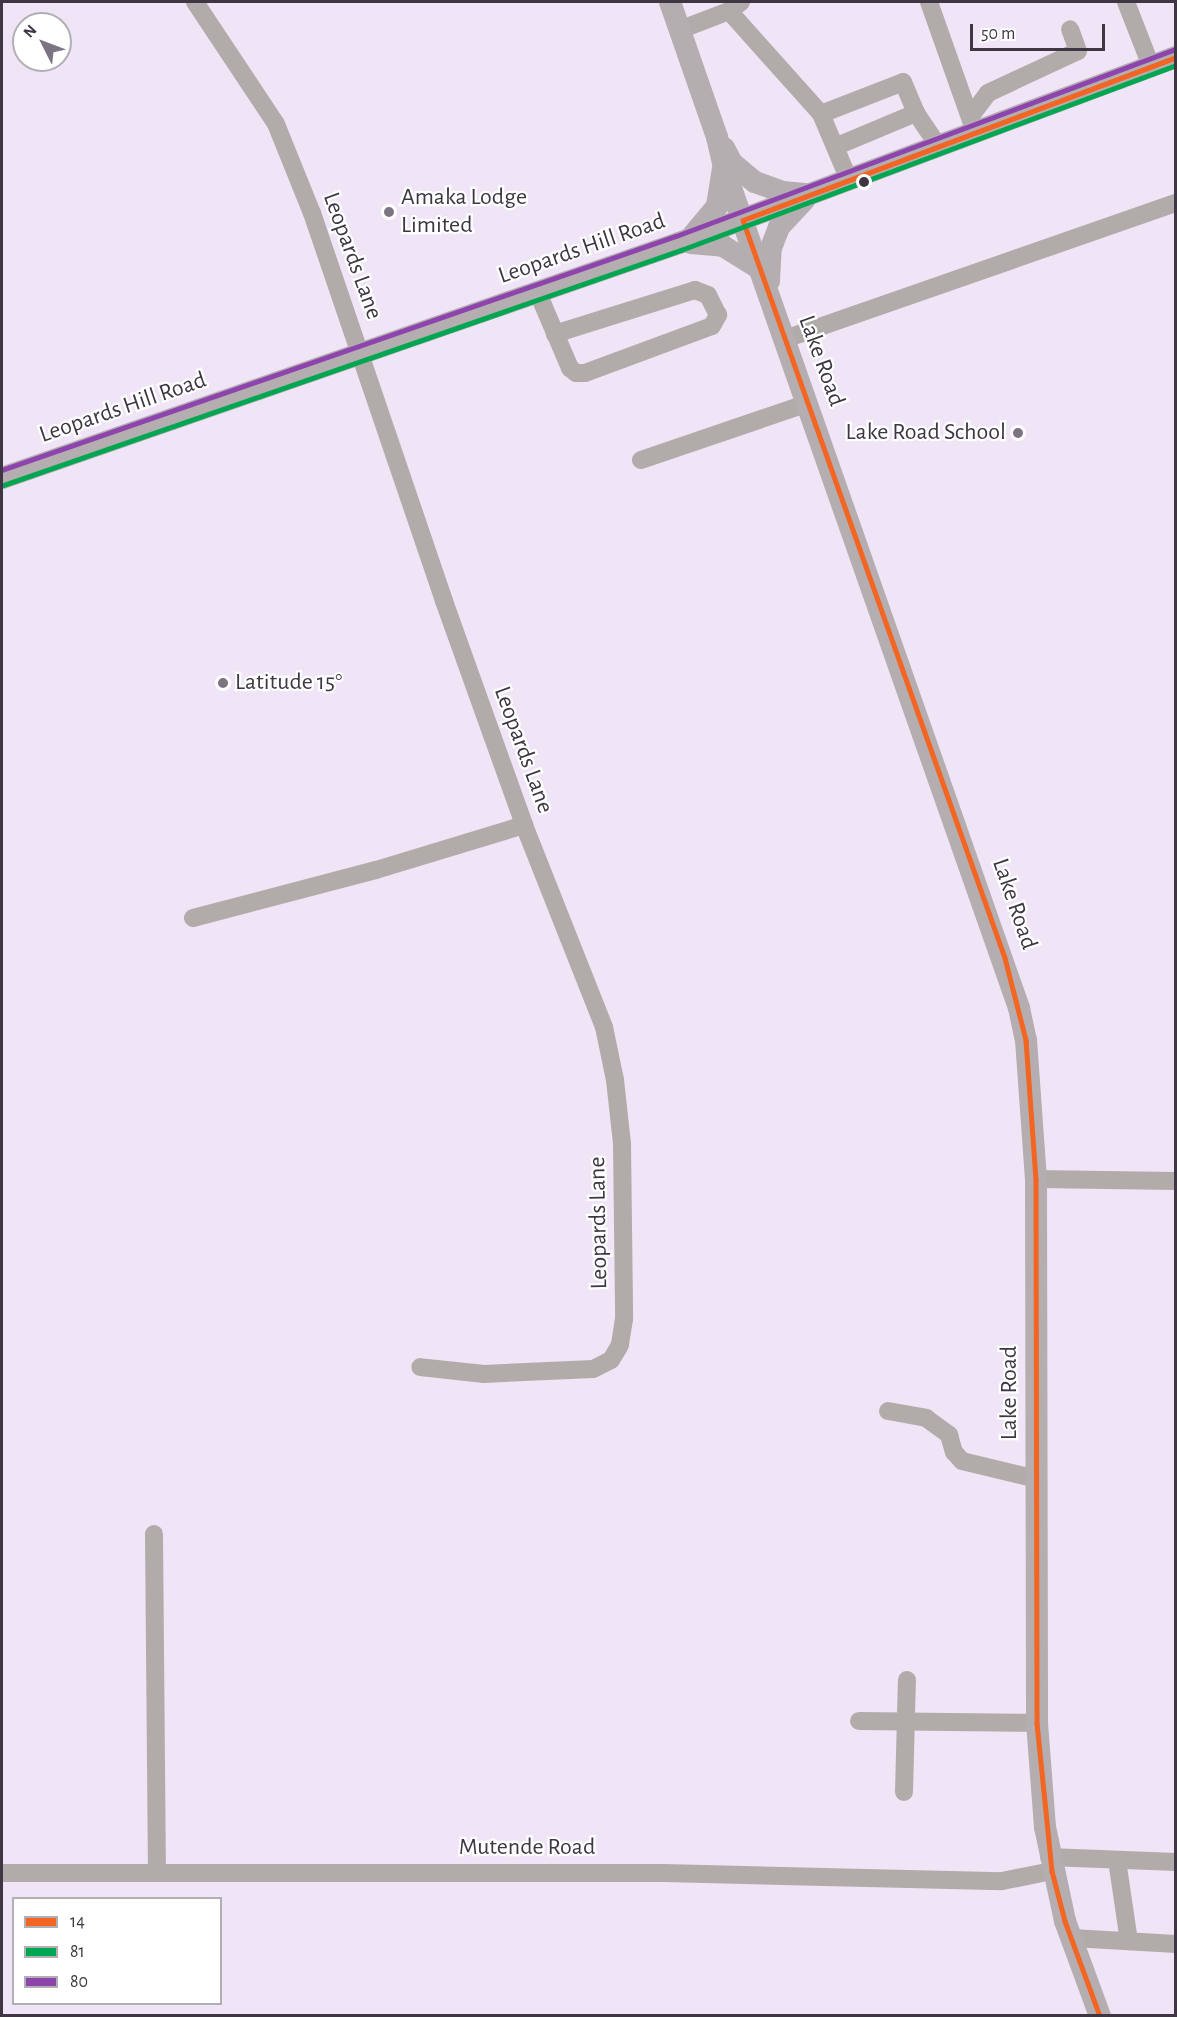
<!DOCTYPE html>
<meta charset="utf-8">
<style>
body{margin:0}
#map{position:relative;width:1177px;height:2017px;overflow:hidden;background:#efe5f7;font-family:"Alegreya Sans",sans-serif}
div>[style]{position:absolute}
.minor>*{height:18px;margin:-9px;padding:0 9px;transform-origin:9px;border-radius:9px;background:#b1acaa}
.major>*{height:22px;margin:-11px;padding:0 11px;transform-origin:11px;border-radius:11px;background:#b5aeb0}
.bus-1>*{height:4.5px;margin:-2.25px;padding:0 2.25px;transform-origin:2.25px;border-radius:2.25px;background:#f26522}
.bus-2>*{height:4.5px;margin:-2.25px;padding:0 2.25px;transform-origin:2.25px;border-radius:2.25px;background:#00a651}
.bus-3>*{height:4.5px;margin:-2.25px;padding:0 2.25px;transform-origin:2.25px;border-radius:2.25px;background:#8e44ad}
.dots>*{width:16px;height:16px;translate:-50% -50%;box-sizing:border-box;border:3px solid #fff;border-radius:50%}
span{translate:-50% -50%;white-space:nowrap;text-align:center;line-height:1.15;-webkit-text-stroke:4.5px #fff;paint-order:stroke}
.poi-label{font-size:24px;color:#3e3743}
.left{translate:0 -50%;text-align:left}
.right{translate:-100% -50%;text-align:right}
.street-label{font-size:24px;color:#3e3743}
.frame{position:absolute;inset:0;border:3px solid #3e3743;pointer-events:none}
.legend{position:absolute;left:12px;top:1897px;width:210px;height:108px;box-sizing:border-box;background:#fff;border:2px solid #b2afb4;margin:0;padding:8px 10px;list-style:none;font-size:18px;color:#3e3743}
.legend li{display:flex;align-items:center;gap:12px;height:30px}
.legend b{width:30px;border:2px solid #b2afb4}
.north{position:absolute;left:12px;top:12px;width:60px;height:60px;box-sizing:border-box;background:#fff;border:2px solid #b2afb4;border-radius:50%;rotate:312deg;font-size:16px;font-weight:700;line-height:24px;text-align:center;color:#3e3743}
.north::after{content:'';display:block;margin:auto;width:21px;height:27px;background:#7c7482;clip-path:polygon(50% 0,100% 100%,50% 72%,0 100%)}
.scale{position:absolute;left:970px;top:24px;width:135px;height:27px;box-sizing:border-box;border:3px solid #3e3743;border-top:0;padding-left:8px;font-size:18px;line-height:21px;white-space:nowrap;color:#3e3743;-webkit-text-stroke:4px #fff;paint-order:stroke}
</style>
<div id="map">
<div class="minor">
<div style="left:195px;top:2px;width:146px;rotate:56.4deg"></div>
<div style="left:276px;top:124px;width:96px;rotate:68deg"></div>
<div style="left:312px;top:213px;width:410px;rotate:71.2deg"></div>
<div style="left:444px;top:601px;width:238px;rotate:70.3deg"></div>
<div style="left:524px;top:825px;width:217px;rotate:68.4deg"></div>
<div style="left:604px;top:1027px;width:54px;rotate:78.3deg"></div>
<div style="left:615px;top:1080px;width:63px;rotate:83.7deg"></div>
<div style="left:622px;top:1143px;width:176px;rotate:89.3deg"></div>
<div style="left:624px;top:1319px;width:26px;rotate:99deg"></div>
<div style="left:620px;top:1345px;width:17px;rotate:121deg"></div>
<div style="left:611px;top:1360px;width:20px;rotate:153deg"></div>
<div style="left:593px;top:1369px;width:109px;rotate:177.4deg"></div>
<div style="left:484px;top:1374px;width:64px;rotate:-173.8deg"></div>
<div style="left:929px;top:2px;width:132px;rotate:70.5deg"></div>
<div style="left:1126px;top:2px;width:69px;rotate:68.7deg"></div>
<div style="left:729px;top:11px;width:138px;rotate:48.2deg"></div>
<div style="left:821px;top:114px;width:72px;rotate:67deg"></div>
<div style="left:682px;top:29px;width:50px;rotate:-21deg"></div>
<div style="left:729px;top:11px;width:15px;rotate:-37deg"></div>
<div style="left:821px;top:114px;width:88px;rotate:-21.3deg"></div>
<div style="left:903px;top:82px;width:34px;rotate:67deg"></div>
<div style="left:970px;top:117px;width:30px;rotate:-53deg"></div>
<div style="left:988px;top:93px;width:99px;rotate:-25deg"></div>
<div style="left:1078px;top:51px;width:23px;rotate:-110deg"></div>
<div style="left:837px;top:146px;width:86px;rotate:-22.7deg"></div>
<div style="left:916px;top:113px;width:41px;rotate:55.9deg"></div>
<div style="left:538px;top:293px;width:82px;rotate:66.9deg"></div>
<div style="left:570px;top:368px;width:8px;rotate:40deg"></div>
<div style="left:576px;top:373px;width:9px"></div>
<div style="left:585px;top:373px;width:135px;rotate:-20.3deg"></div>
<div style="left:712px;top:326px;width:13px;rotate:-61deg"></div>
<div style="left:718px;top:315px;width:22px;rotate:-117deg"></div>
<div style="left:708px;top:295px;width:14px;rotate:-159deg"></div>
<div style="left:695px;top:290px;width:147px;rotate:162.6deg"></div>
<div style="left:785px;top:339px;width:414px;rotate:-19.2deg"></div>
<div style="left:641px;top:460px;width:176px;rotate:-18.8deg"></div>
<div style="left:193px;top:918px;width:189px;rotate:-14.7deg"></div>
<div style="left:376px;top:870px;width:155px;rotate:-16.9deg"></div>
<div style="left:1036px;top:1179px;width:140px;rotate:0.8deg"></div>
<div style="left:888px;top:1411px;width:39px;rotate:10deg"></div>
<div style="left:926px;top:1418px;width:29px;rotate:36deg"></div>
<div style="left:949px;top:1435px;width:18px;rotate:74deg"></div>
<div style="left:954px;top:1452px;width:12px;rotate:48deg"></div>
<div style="left:962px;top:1461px;width:77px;rotate:13.5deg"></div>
<div style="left:154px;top:1534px;width:337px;rotate:89.5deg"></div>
<div style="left:859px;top:1721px;width:178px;rotate:0.6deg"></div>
<div style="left:904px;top:1792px;width:112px;rotate:-88.5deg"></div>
<div style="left:1049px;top:1857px;width:127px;rotate:2.3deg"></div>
<div style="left:1117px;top:1860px;width:82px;rotate:81.6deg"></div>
<div style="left:2px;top:1873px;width:662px"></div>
<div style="left:664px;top:1873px;width:338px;rotate:1.4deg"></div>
<div style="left:1002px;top:1881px;width:51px;rotate:-11.3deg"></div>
<div style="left:1072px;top:1938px;width:104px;rotate:3.3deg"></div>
</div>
<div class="major">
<div style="left:670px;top:2px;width:143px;rotate:70.8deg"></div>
<div style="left:717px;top:137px;width:32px;rotate:77deg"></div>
<div style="left:724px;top:168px;width:890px;rotate:70.65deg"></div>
<div style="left:1019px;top:1008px;width:33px;rotate:78deg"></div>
<div style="left:1026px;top:1040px;width:139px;rotate:85.9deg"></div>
<div style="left:1036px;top:1179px;width:544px;rotate:89.89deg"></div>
<div style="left:1037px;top:1723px;width:104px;rotate:85.6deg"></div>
<div style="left:1045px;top:1827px;width:96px;rotate:78deg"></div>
<div style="left:1065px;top:1921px;width:101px;rotate:69.8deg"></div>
<div style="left:724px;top:148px;width:17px;rotate:62deg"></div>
<div style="left:732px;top:163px;width:30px;rotate:40deg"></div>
<div style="left:755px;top:182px;width:29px;rotate:20deg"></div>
<div style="left:782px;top:192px;width:23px;rotate:5deg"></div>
<div style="left:693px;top:235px;width:38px;rotate:-50deg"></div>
<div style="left:717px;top:206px;width:36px;rotate:-81deg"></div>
<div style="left:691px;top:243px;width:32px;rotate:5deg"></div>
<div style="left:723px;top:246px;width:44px;rotate:31.9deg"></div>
<div style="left:769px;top:281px;width:33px;rotate:-87deg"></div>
<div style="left:771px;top:248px;width:22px;rotate:-69deg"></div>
<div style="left:779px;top:227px;width:37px;rotate:-47deg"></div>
<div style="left:2px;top:478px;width:717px;rotate:-19.14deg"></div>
<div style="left:679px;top:243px;width:531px;rotate:-20.52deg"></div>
</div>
<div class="bus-1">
<div style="left:743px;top:220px;width:783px;rotate:70.45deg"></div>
<div style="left:1005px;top:958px;width:85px;rotate:75.6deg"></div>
<div style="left:1026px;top:1040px;width:139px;rotate:85.9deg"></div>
<div style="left:1036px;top:1179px;width:544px;rotate:89.89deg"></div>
<div style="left:1037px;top:1723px;width:149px;rotate:84.2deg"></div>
<div style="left:1052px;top:1871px;width:52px;rotate:75.4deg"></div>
<div style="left:1065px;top:1921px;width:101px;rotate:69.8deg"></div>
<div style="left:743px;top:220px;width:463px;rotate:-20.6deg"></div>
</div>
<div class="bus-2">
<div style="left:4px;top:485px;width:717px;rotate:-19.14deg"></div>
<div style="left:681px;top:250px;width:528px;rotate:-20.49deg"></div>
</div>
<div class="bus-3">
<div style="left:2px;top:470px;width:713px;rotate:-19.15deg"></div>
<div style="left:676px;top:236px;width:531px;rotate:-20.52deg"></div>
</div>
<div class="dots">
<div style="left:864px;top:182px;background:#3e3743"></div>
<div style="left:389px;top:212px;background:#7c7482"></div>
<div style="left:1018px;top:433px;background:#7c7482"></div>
<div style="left:223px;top:683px;background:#7c7482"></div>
</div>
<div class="poi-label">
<span class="left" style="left:401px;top:212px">Amaka Lodge<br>Limited</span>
<span class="right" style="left:1006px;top:433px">Lake Road School</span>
<span class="left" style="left:235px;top:683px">Latitude 15°</span>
</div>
<div class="street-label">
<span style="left:582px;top:249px;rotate:-19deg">Leopards Hill Road</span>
<span style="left:352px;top:256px;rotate:70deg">Leopards Lane</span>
<span style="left:821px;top:361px;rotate:70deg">Lake Road</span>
<span style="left:123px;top:408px;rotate:-19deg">Leopards Hill Road</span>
<span style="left:523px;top:750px;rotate:70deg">Leopards Lane</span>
<span style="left:1014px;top:904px;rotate:71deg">Lake Road</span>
<span style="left:599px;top:1223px;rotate:-91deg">Leopards Lane</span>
<span style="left:1010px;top:1393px;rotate:-90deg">Lake Road</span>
<span style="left:527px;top:1848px">Mutende Road</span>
</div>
<div class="frame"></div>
<ul class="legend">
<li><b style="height:8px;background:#f26522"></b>14</li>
<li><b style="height:8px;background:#00a651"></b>81</li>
<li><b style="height:8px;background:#8e44ad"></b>80</li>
</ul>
<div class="north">N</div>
<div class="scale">50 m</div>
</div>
